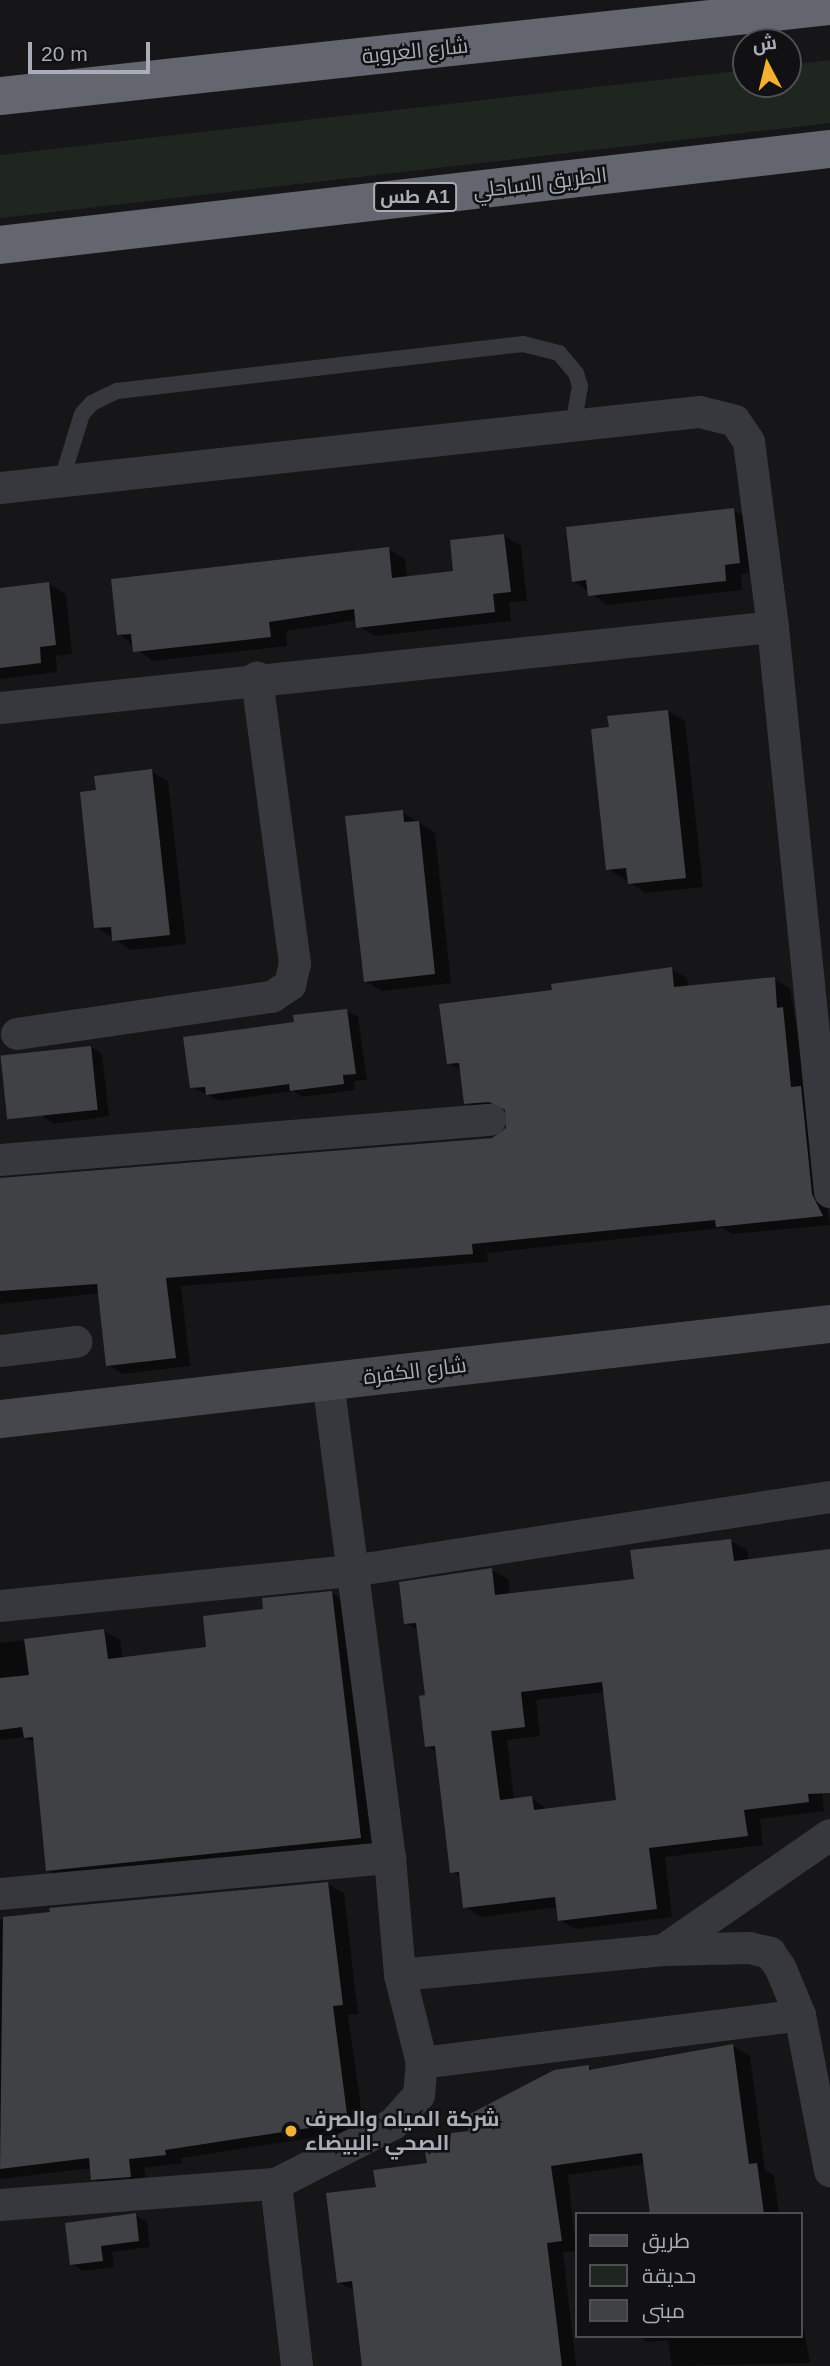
<!DOCTYPE html>
<meta charset="utf-8">
<style>
body{margin:0}
#map{position:relative;width:830px;height:2366px;overflow:hidden;background:#161618;font-family:Arial,Cairo,sans-serif}
div>[style]{position:absolute}
.green>*{inset:0;background:#1e261f}
.shadow>*{inset:0;background:#0007}
.building>*{inset:0;background:#404145;transform-origin:0 0}
.lane>*{height:16px;margin:-8px;padding:0 8px;transform-origin:8px;border-radius:8px;background:#37383d}
.street>*{height:32px;margin:-16px;padding:0 16px;transform-origin:16px;border-radius:16px;background:#37383d}
.secondary>*{height:38px;margin:-19px;padding:0 19px;transform-origin:19px;border-radius:19px;background:#45474d}
.highway>*{height:38px;margin:-19px;padding:0 19px;transform-origin:19px;border-radius:19px;background:#63666e}
.dots>*{width:19px;height:19px;translate:-50% -50%;box-sizing:border-box;border:4px solid #111113;border-radius:50%}
span{translate:-50% -50%;white-space:nowrap;text-align:center;line-height:1.15;-webkit-text-stroke:5px #111113;paint-order:stroke}
.shield-label span{padding:2px 5px;background:#111113;border:2px solid;border-radius:5px;-webkit-text-stroke-width:0}
.shield-label{font-size:19px;color:#a8adb8;font-weight:700}
.street-label{font-size:21px;color:#a8adb8}
.poi-label{font-size:21px;color:#a8adb8;font-weight:700}
.left{translate:0 -50%;text-align:left}
.legend{position:absolute;left:575px;top:2212px;width:228px;height:126px;box-sizing:border-box;background:#111113;border:2px solid #4d4f55;margin:0;padding:9px 12px;list-style:none;font-size:21px;color:#a8adb8}
.legend li{display:flex;align-items:center;gap:14px;height:35px}
.legend b{width:35px;border:2px solid #4d4f55}
.north{position:absolute;left:732px;top:28px;width:70px;height:70px;box-sizing:border-box;background:#111113;border:2px solid #4d4f55;border-radius:50%;rotate:353deg;font-size:19px;font-weight:700;line-height:28px;text-align:center;color:#a8adb8}
.north::after{content:'';display:block;margin:auto;width:24px;height:32px;background:#f2b134;clip-path:polygon(50% 0,100% 100%,50% 72%,0 100%)}
.scale{position:absolute;left:28px;top:42px;width:122px;height:32px;box-sizing:border-box;border:4px solid #a8adb8;border-top:0;padding-left:9px;font-size:21px;line-height:24px;white-space:nowrap;color:#a8adb8;-webkit-text-stroke:5px #111113;paint-order:stroke}
</style>
<div id="map">
<div class="green">
<div style="clip-path:polygon(830px 60px,830px 123px,0 218px,0 155px,746px 70px,746px 84px,788px 84px,788px 65px)"></div>
</div>
<div class="shadow">
<div style="clip-path:polygon(733px 510px,750px 520px,756px 572px,741px 574px,742px 590px,607px 605px,574px 581px)"></div>
<div style="clip-path:polygon(504px 536px,521px 546px,527px 601px,509px 602px,511px 621px,375px 636px,358px 626px,357px 620px,286px 631px,287px 646px,152px 661px,119px 634px,388px 549px,405px 559px,407px 578px,455px 573px)"></div>
<div style="clip-path:polygon(49px 584px,66px 594px,72px 654px,56px 656px,57px 672px,0 679px,0 589px)"></div>
<div style="clip-path:polygon(668px 711px,685px 721px,703px 887px,646px 893px,608px 869px,611px 729px)"></div>
<div style="clip-path:polygon(151px 771px,168px 781px,186px 944px,131px 950px,96px 927px,98px 792px)"></div>
<div style="clip-path:polygon(402px 812px,435px 833px,451px 983px,382px 991px,365px 981px)"></div>
<div style="clip-path:polygon(671px 969px,687px 978px,688px 988px,774px 979px,790px 988px,830px 1225px,733px 1234px,722px 1228px,487px 1253px,488px 1262px,181px 1286px,190px 1366px,123px 1374px,108px 1365px,100px 1293px,0 1304px,0 1187px,49px 1176px,501px 1137px,510px 1119px,507px 1110px,481px 1112px,465px 1103px,462px 1071px,449px 1063px,554px 992px)"></div>
<div style="clip-path:polygon(347px 1011px,358px 1017px,367px 1080px,354px 1081px,355px 1090px,303px 1097px,293px 1091px,220px 1101px,192px 1087px,296px 1024px)"></div>
<div style="clip-path:polygon(91px 1047px,102px 1054px,109px 1116px,54px 1124px,43px 1117px)"></div>
<div style="clip-path:polygon(evenodd,731px 1541px,747px 1550px,749px 1561px,830px 1551px,830px 1791px,822px 1792px,824px 1811px,760px 1819px,763px 1845px,665px 1857px,672px 1917px,576px 1929px,559px 1920px,558px 1907px,481px 1917px,465px 1907px,461px 1877px,452px 1872px,437px 1752px,427px 1746px,427px 1697px,419px 1631px,406px 1623px,492px 1570px,508px 1579px,510px 1595px,635px 1581px,731px 1541px,605px 1692px,618px 1802px,548px 1810px,532px 1798px,514px 1800px,507px 1740px,540px 1736px,536px 1700px,605px 1692px)"></div>
<div style="clip-path:polygon(332px 1593px,348px 1603px,377px 1847px,64px 1880px,47px 1870px,35px 1743px,25px 1737px,0 1740px,0 1643px,104px 1631px,120px 1640px,123px 1659px,208px 1648px,265px 1610px)"></div>
<div style="clip-path:polygon(327px 1884px,344px 1893px,358px 2014px,348px 2015px,364px 2130px,181px 2158px,182px 2163px,144px 2168px,147px 2185px,109px 2188px,93px 2179px,92px 2168px,0 2179px,0 1920px)"></div>
<div style="clip-path:polygon(733px 2046px,750px 2056px,765px 2170px,774px 2175px,779px 2214px,652px 2214px,645px 2164px,568px 2175px,576px 2251px,563px 2252px,576px 2366px,364px 2366px,355px 2291px,338px 2282px,377px 2188px,429px 2165px,472px 2132px,588px 2067px,596px 2071px)"></div>
<div style="clip-path:polygon(135px 2215px,147px 2222px,150px 2247px,112px 2252px,114px 2267px,83px 2271px,72px 2264px)"></div>
<div style="clip-path:polygon(800px 2309px,810px 2363px,672px 2366px,668px 2340px,648px 2342px,637px 2336px,800px 2336px)"></div>
</div>
<div class="building">
<div style="clip-path:polygon(734px 508px,740px 563px,725px 565px,726px 581px,588px 596px,586px 580px,572px 582px,566px 527px)"></div>
<div style="clip-path:polygon(504px 534px,511px 592px,493px 594px,495px 612px,356px 628px,354px 609px,269px 622px,271px 637px,133px 652px,131px 634px,117px 635px,111px 579px,389px 547px,392px 578px,453px 571px,450px 540px)"></div>
<div style="clip-path:polygon(49px 582px,56px 645px,40px 647px,41px 663px,0 668px,0 588px)"></div>
<div style="clip-path:polygon(668px 710px,686px 878px,628px 884px,626px 868px,606px 870px,591px 729px,609px 727px,607px 716px)"></div>
<div style="clip-path:polygon(152px 769px,170px 935px,112px 941px,111px 927px,94px 928px,80px 792px,96px 790px,94px 776px)"></div>
<div style="clip-path:polygon(403px 810px,404px 822px,419px 821px,435px 974px,364px 982px,345px 816px)"></div>
<div style="clip-path:polygon(672px 967px,674px 987px,775px 977px,777px 1008px,783px 1007px,791px 1087px,801px 1086px,812px 1194px,823px 1216px,716px 1227px,715px 1220px,472px 1244px,473px 1254px,166px 1278px,176px 1358px,106px 1366px,97px 1284px,0 1291px,0 1178px,492px 1138px,506px 1128px,505px 1110px,489px 1102px,464px 1104px,459px 1063px,447px 1064px,439px 1004px,552px 990px,551px 984px)"></div>
<div style="clip-path:polygon(347px 1009px,356px 1074px,343px 1075px,344px 1084px,290px 1091px,289px 1084px,206px 1095px,205px 1087px,190px 1088px,183px 1037px,294px 1022px,293px 1015px)"></div>
<div style="left:91px;top:1046px;width:64px;height:91px;rotate:84deg"></div>
<div style="clip-path:polygon(evenodd,731px 1539px,734px 1561px,830px 1549px,830px 1793px,808px 1794px,809px 1802px,744px 1810px,748px 1836px,649px 1848px,657px 1909px,558px 1921px,555px 1897px,463px 1908px,459px 1872px,450px 1873px,435px 1746px,425px 1747px,419px 1696px,425px 1695px,416px 1623px,404px 1624px,399px 1582px,492px 1568px,495px 1595px,634px 1579px,630px 1550px,731px 1539px,602px 1682px,616px 1800px,534px 1810px,532px 1796px,500px 1800px,491px 1731px,525px 1727px,521px 1692px,602px 1682px)"></div>
<div style="clip-path:polygon(332px 1591px,361px 1838px,46px 1871px,33px 1737px,24px 1738px,22px 1727px,0 1730px,0 1678px,29px 1675px,24px 1639px,104px 1629px,108px 1659px,206px 1647px,203px 1616px,263px 1609px,262px 1598px)"></div>
<div style="clip-path:polygon(328px 1882px,343px 2005px,333px 2006px,348px 2122px,165px 2150px,166px 2155px,129px 2159px,131px 2177px,91px 2180px,89px 2158px,0 2169px,3px 1917px,50px 1912px,49px 1908px)"></div>
<div style="clip-path:polygon(733px 2044px,749px 2164px,757px 2163px,764px 2214px,650px 2214px,642px 2153px,551px 2166px,562px 2241px,547px 2243px,562px 2366px,362px 2366px,352px 2281px,337px 2283px,326px 2193px,376px 2187px,373px 2170px,427px 2163px,424px 2145px,450px 2144px,451px 2133px,469px 2131px,464px 2117px,554px 2070px,589px 2065px,589px 2070px)"></div>
<div style="clip-path:polygon(136px 2213px,139px 2241px,101px 2246px,103px 2261px,70px 2265px,65px 2223px)"></div>
</div>
<div class="lane">
<div style="left:61px;top:482px;width:71px;rotate:-72.8deg"></div>
<div style="left:82px;top:414px;width:15px;rotate:-48deg"></div>
<div style="left:92px;top:403px;width:28px;rotate:-26deg"></div>
<div style="left:117px;top:391px;width:409px;rotate:-6.6deg"></div>
<div style="left:523px;top:344px;width:37px;rotate:14deg"></div>
<div style="left:559px;top:353px;width:26px;rotate:50deg"></div>
<div style="left:576px;top:373px;width:14px;rotate:73deg"></div>
<div style="left:580px;top:386px;width:41px;rotate:99.9deg"></div>
</div>
<div class="street">
<div style="left:0;top:488px;width:704px;rotate:-6.2deg"></div>
<div style="left:700px;top:412px;width:36px;rotate:14deg"></div>
<div style="left:735px;top:421px;width:25px;rotate:56deg"></div>
<div style="left:749px;top:442px;width:187px;rotate:82.6deg"></div>
<div style="left:773px;top:627px;width:568px;rotate:84.24deg"></div>
<div style="left:0;top:708px;width:777px;rotate:-5.98deg"></div>
<div style="left:17px;top:1034px;width:258px;rotate:-8.3deg"></div>
<div style="left:272px;top:997px;width:22px;rotate:-34deg"></div>
<div style="left:290px;top:985px;width:22px;rotate:-77deg"></div>
<div style="left:295px;top:964px;width:289px;rotate:-97.6deg"></div>
<div style="left:0;top:1160px;width:492px;rotate:-4.7deg"></div>
<div style="left:0;top:1351px;width:77px;rotate:-6.8deg"></div>
<div style="left:328px;top:1381px;width:481px;rotate:82.6deg"></div>
<div style="left:390px;top:1858px;width:117px;rotate:85.1deg"></div>
<div style="left:400px;top:1975px;width:91px;rotate:76deg"></div>
<div style="left:0;top:1606px;width:354px;rotate:-5.7deg"></div>
<div style="left:352px;top:1571px;width:484px;rotate:-8.8deg"></div>
<div style="left:0;top:1894px;width:392px;rotate:-5.3deg"></div>
<div style="left:664px;top:1950px;width:202px;rotate:-34.7deg"></div>
<div style="left:400px;top:1975px;width:265px;rotate:-5.4deg"></div>
<div style="left:664px;top:1950px;width:85px;rotate:-1.3deg"></div>
<div style="left:749px;top:1948px;width:22px;rotate:13deg"></div>
<div style="left:770px;top:1953px;width:19px;rotate:55deg"></div>
<div style="left:781px;top:1969px;width:50px;rotate:67.6deg"></div>
<div style="left:800px;top:2015px;width:159px;rotate:79.1deg"></div>
<div style="left:276px;top:2184px;width:183px;rotate:83.4deg"></div>
<div style="left:0;top:2205px;width:277px;rotate:-4.4deg"></div>
<div style="left:276px;top:2184px;width:131px;rotate:-27.1deg"></div>
<div style="left:393px;top:2124px;width:39px;rotate:-48deg"></div>
<div style="left:419px;top:2095px;width:32px;rotate:-85deg"></div>
<div style="left:422px;top:2063px;width:381px;rotate:-7.2deg"></div>
</div>
<div class="secondary">
<div style="left:0;top:1419px;width:835px;rotate:-6.53deg"></div>
</div>
<div class="highway">
<div style="left:0;top:96px;width:835px;rotate:-6.19deg"></div>
<div style="left:0;top:245px;width:836px;rotate:-6.6deg"></div>
</div>
<div class="dots">
<div style="left:291px;top:2131px;background:#f2b134"></div>
</div>
<div class="shield-label">
<span style="left:415px;top:197px">طس A1</span>
</div>
<div class="street-label">
<span style="left:415px;top:51px;rotate:-6deg">شارع العروبة</span>
<span style="left:540px;top:183px;rotate:-7deg">الطريق الساحلي</span>
<span style="left:415px;top:1371px;rotate:-7deg">شارع الكفرة</span>
</div>
<div class="poi-label">
<span class="left" style="left:305px;top:2131px">شركة المياه والصرف<br>الصحي -البيضاء</span>
</div>
<ul class="legend">
<li><b style="height:9px;background:#45474d"></b>طريق</li>
<li><b style="height:19px;background:#1e261f"></b>حديقة</li>
<li><b style="height:19px;background:#404145"></b>مبنى</li>
</ul>
<div class="north">ش</div>
<div class="scale">20 m</div>
</div>
